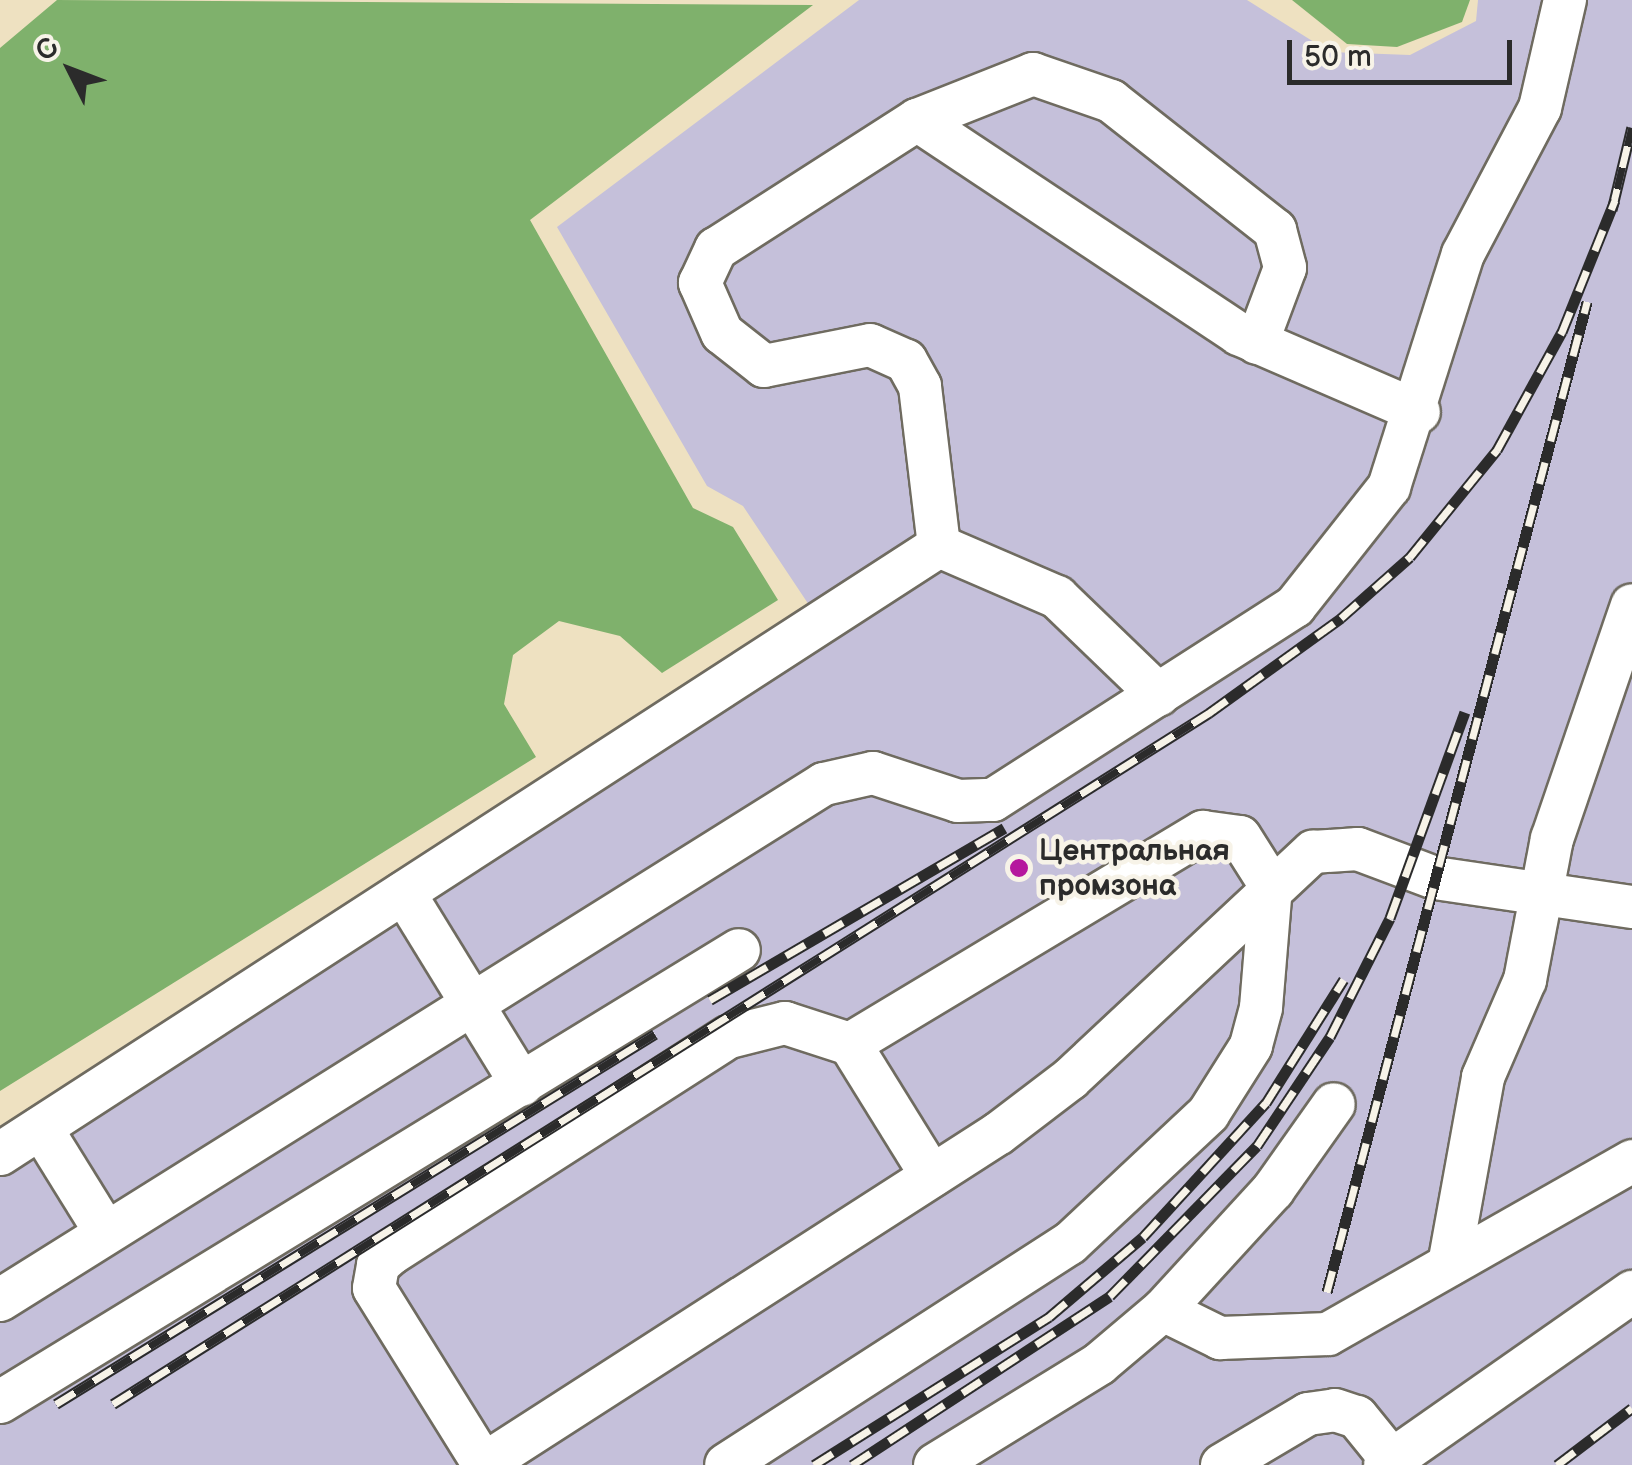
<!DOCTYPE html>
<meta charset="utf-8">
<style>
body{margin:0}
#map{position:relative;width:1632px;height:1465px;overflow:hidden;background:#eee1c1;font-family:"Balsamiq Sans",sans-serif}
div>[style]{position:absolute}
.industrial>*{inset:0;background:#c5c0da}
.forest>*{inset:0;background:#7fb16c}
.roads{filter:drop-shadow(2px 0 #6f6b60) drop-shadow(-2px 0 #6f6b60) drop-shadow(0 2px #6f6b60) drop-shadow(0 -2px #6f6b60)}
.minor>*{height:42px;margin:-21px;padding:0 21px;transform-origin:21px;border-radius:21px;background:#fff}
.rail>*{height:11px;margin-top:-5.5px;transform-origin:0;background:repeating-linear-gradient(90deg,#f7f3e8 0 22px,#2b2b2b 0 44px);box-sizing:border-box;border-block:2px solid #2b2b2b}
.dots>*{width:28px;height:28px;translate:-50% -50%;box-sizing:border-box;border:5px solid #f7f3e8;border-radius:50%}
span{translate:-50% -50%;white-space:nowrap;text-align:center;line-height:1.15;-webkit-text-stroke:9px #f7f3e8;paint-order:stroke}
.poi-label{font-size:30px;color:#2b2b2b;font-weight:700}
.left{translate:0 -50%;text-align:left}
.north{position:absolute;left:20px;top:20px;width:100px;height:100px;-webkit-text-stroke:8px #f7f3e8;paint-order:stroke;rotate:312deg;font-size:28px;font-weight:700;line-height:40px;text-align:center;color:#2b2b2b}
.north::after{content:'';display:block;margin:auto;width:35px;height:45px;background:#2b2b2b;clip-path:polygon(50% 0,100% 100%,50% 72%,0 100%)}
.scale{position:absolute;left:1287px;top:40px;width:225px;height:45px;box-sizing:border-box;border:5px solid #2b2b2b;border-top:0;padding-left:12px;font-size:30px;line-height:35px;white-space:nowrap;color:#2b2b2b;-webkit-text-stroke:8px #f7f3e8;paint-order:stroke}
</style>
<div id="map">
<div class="industrial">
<div style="clip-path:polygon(859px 0,1247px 0,1330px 52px,1410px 55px,1476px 21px,1478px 0,1632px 0,1632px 1465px,0 1465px,0 1126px,813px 611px,743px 506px,707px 486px,557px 227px)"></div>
</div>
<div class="forest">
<div style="clip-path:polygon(57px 0,813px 5px,530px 220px,693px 508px,733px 527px,778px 600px,662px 673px,620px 636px,559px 621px,513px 655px,504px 704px,536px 757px,0 1091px,0 48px)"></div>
<div style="clip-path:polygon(1292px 0,1470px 0,1462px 22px,1397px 47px,1347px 44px)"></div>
</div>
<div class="roads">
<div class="minor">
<div style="left:917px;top:120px;width:387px;rotate:33.6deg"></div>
<div style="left:1239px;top:334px;width:196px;rotate:23.4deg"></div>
<div style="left:939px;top:546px;width:161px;rotate:-96.8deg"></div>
<div style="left:920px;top:386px;width:29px;rotate:-119deg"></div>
<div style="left:906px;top:361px;width:39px;rotate:-156deg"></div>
<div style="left:870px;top:345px;width:108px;rotate:168.8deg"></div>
<div style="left:764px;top:366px;width:53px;rotate:-141.8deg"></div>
<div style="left:722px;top:333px;width:55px;rotate:-113.7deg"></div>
<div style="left:700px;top:283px;width:38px;rotate:-65deg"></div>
<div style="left:716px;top:249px;width:239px;rotate:-32.7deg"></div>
<div style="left:917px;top:120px;width:125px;rotate:-21.6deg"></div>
<div style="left:1033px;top:74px;width:83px;rotate:19.1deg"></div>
<div style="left:1111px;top:101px;width:209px;rotate:38.2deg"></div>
<div style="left:1275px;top:230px;width:39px;rotate:75deg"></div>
<div style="left:1285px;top:268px;width:80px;rotate:110.5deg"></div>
<div style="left:404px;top:893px;width:225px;rotate:58.4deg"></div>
<div style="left:850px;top:1044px;width:155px;rotate:58.2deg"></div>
<div style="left:41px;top:1128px;width:123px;rotate:58.2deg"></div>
<div style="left:0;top:1154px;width:1119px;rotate:-32.92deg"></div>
<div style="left:939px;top:546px;width:129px;rotate:23.4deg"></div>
<div style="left:1057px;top:597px;width:141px;rotate:43.9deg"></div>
<div style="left:1449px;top:1265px;width:191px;rotate:-79.7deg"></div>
<div style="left:1483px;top:1077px;width:106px;rotate:-66.6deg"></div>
<div style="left:1525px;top:980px;width:144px;rotate:-79.2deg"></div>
<div style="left:1552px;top:839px;width:247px;rotate:-71.1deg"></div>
<div style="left:0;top:1300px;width:972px;rotate:-32.06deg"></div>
<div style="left:824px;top:784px;width:50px;rotate:-12.7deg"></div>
<div style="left:873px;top:773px;width:89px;rotate:18.2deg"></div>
<div style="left:958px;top:801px;width:35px;rotate:-2deg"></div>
<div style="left:993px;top:800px;width:359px;rotate:-32.7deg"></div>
<div style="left:1295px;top:606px;width:152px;rotate:-51.7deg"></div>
<div style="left:1389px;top:487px;width:244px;rotate:-72.4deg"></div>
<div style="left:1463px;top:254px;width:165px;rotate:-62.2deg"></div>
<div style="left:1540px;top:108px;width:111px;rotate:-77deg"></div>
<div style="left:1163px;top:1310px;width:64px;rotate:26.2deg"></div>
<div style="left:1220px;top:1338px;width:108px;rotate:-2.1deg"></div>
<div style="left:1328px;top:1334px;width:350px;rotate:-29.6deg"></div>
<div style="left:0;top:1402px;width:866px;rotate:-31.45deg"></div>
<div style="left:484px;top:1464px;width:612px;rotate:-32.73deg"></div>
<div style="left:999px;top:1133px;width:89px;rotate:-37.3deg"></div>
<div style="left:1070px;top:1079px;width:333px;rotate:-43.1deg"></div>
<div style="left:1313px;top:852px;width:45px;rotate:-3.8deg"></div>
<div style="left:1358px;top:849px;width:82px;rotate:20.6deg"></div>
<div style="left:1435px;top:878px;width:199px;rotate:8.4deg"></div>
<div style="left:484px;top:1465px;width:208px;rotate:-121.9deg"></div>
<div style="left:374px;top:1288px;width:23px;rotate:-80deg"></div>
<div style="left:378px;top:1265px;width:18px;rotate:-41deg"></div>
<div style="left:392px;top:1253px;width:400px;rotate:-32.7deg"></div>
<div style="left:729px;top:1037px;width:58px;rotate:-14deg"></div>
<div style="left:785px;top:1023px;width:68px;rotate:17.9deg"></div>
<div style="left:850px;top:1044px;width:412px;rotate:-31deg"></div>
<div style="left:1203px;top:832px;width:37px;rotate:8deg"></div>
<div style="left:1240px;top:837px;width:58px;rotate:57.7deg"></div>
<div style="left:1271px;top:886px;width:122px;rotate:94.7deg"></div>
<div style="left:1261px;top:1008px;width:39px;rotate:105deg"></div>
<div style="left:1251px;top:1046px;width:80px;rotate:122.3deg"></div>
<div style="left:1208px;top:1114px;width:189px;rotate:136.9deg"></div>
<div style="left:1070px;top:1243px;width:409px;rotate:147.2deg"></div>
<div style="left:935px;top:1465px;width:193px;rotate:-31.6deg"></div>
<div style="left:1099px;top:1364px;width:84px;rotate:-40.2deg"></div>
<div style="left:1163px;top:1310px;width:163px;rotate:-47.5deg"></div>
<div style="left:1273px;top:1190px;width:105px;rotate:-54.7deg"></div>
<div style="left:1222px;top:1465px;width:100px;rotate:-30.7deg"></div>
<div style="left:1308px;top:1414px;width:27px;rotate:-8deg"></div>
<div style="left:1335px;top:1410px;width:23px;rotate:18deg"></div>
<div style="left:1357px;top:1417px;width:55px;rotate:50.9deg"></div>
<div style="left:1385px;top:1465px;width:302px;rotate:-35deg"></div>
</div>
</div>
<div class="rail">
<div style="left:1612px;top:210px;width:85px;rotate:-76.5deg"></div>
<div style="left:710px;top:1000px;width:341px;rotate:-30.3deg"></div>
<div style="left:1327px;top:1292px;width:1024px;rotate:-75.28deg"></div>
<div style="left:56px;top:1404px;width:704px;rotate:-31.7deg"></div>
<div style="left:113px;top:1404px;width:1296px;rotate:-32.23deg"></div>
<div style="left:1209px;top:713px;width:163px;rotate:-35.7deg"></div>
<div style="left:1341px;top:618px;width:92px;rotate:-41.5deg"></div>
<div style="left:1410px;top:557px;width:138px;rotate:-50.9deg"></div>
<div style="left:1497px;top:450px;width:135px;rotate:-61.2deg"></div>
<div style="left:1562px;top:332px;width:142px;rotate:-68.1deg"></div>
<div style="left:814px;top:1465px;width:278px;rotate:-32.2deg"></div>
<div style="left:1049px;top:1317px;width:123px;rotate:-40.4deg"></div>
<div style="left:1143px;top:1237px;width:182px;rotate:-47.5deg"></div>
<div style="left:1266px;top:1103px;width:146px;rotate:-57.8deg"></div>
<div style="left:852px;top:1465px;width:308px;rotate:-33.2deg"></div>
<div style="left:1110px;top:1296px;width:210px;rotate:-45.6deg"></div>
<div style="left:1257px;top:1146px;width:131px;rotate:-56.2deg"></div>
<div style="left:1330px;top:1037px;width:133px;rotate:-63.2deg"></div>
<div style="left:1390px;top:918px;width:219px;rotate:-70deg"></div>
<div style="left:1557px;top:1465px;width:94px;rotate:-37.2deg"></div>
</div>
<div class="dots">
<div style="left:1019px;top:868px;background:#b5179e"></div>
</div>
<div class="poi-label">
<span class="left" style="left:1039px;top:868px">Центральная<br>промзона</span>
</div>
<div class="north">С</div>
<div class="scale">50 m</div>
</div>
